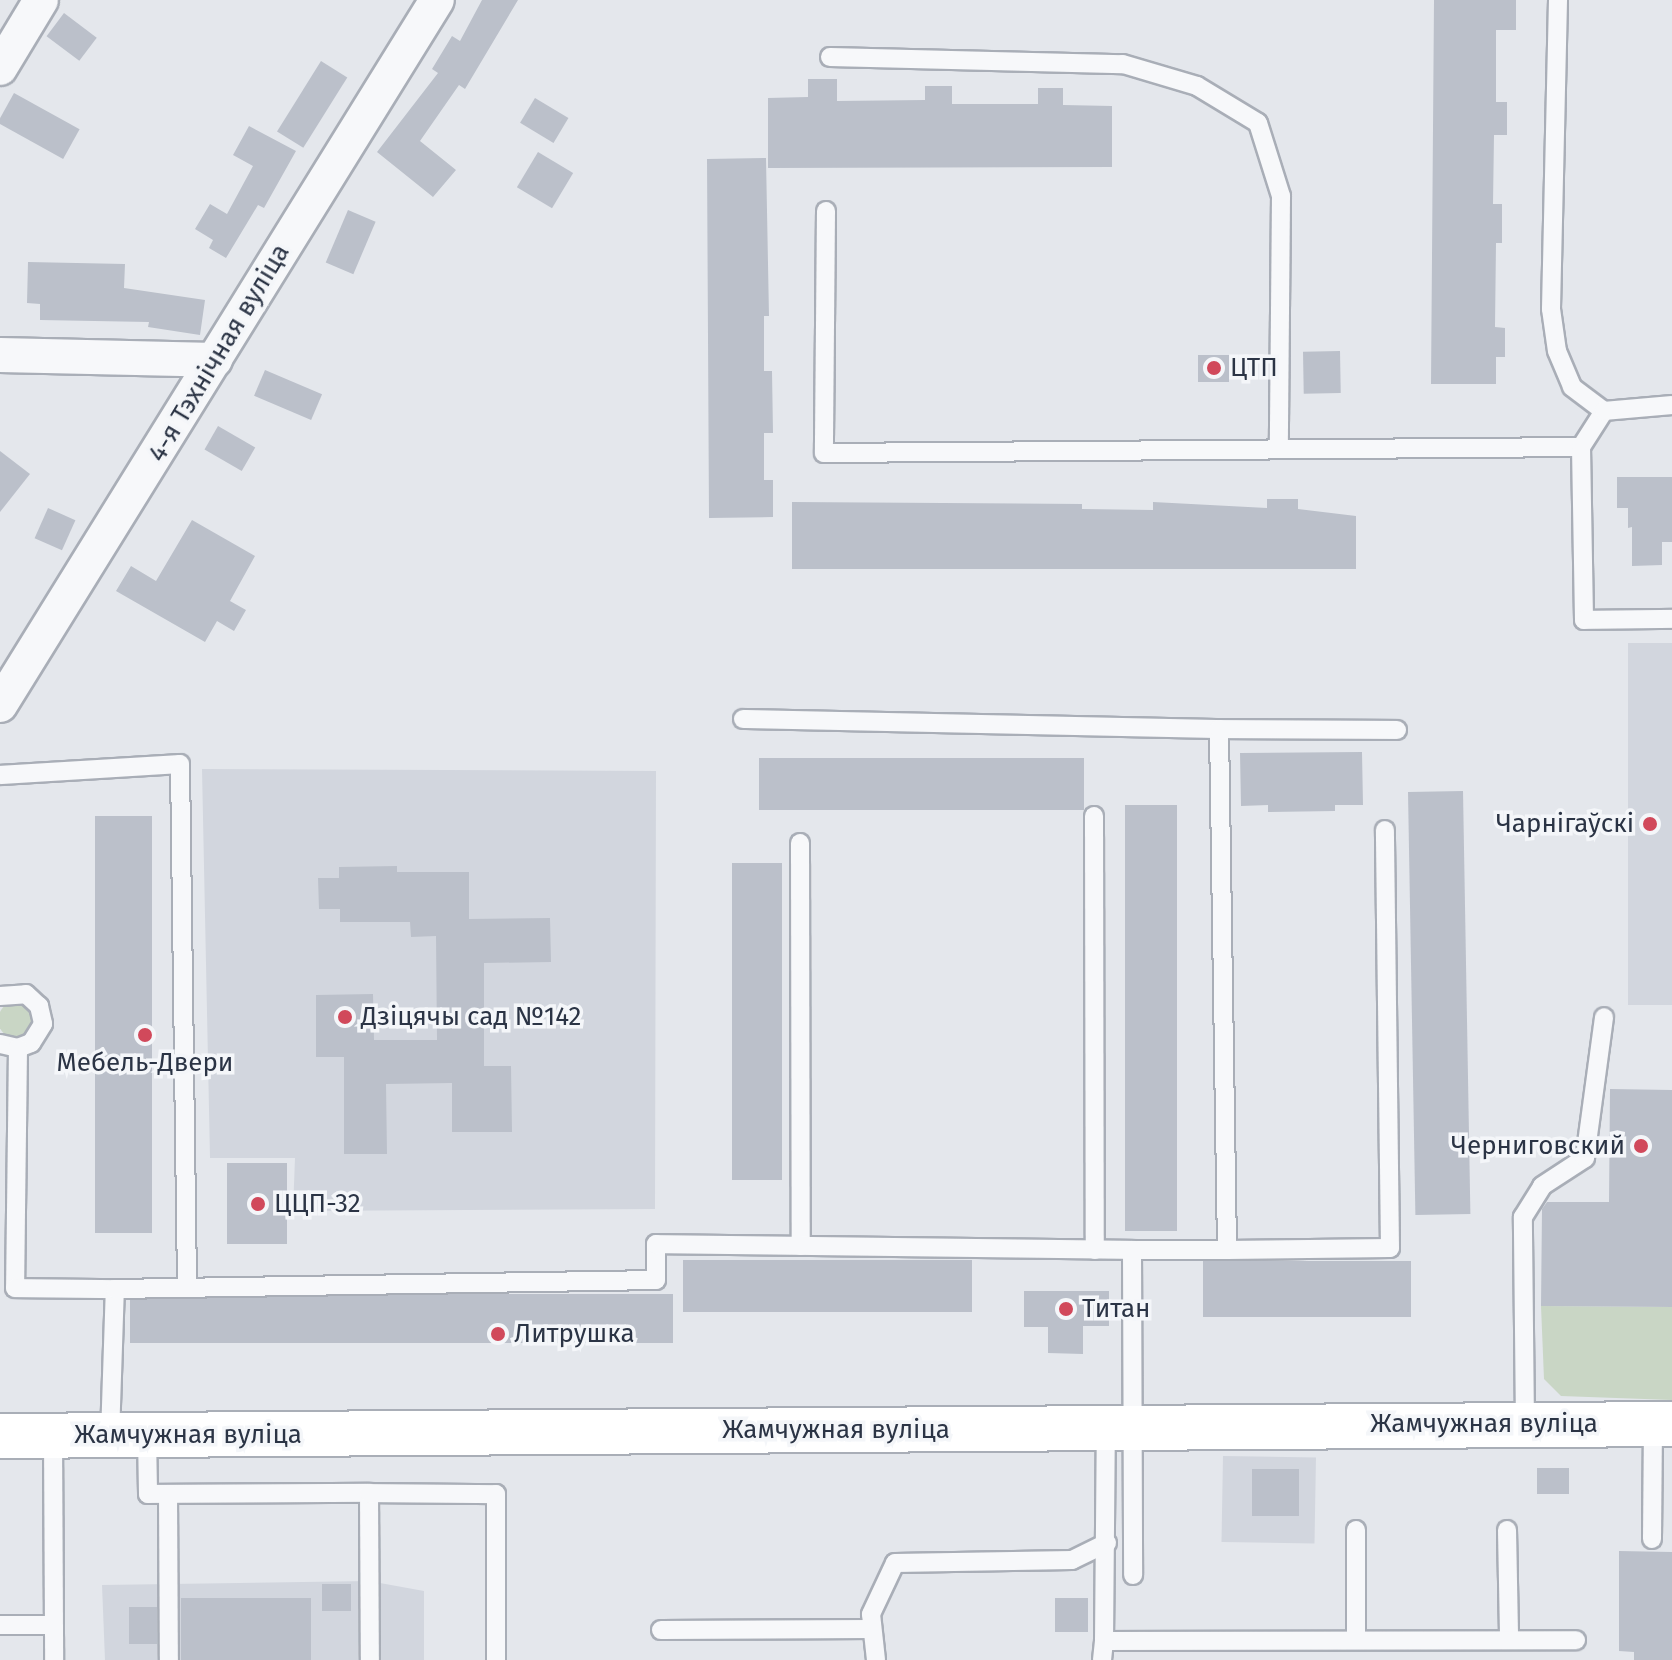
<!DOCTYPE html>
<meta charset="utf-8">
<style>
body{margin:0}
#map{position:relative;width:1672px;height:1660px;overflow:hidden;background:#e4e7ec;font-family:"Fira Sans",sans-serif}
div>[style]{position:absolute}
.built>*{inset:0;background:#d2d6de;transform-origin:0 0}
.green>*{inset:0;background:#c9d6c5}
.round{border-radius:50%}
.building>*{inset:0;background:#bbc0ca;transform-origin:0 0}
.roads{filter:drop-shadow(2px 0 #a9aeb7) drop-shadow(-2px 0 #a9aeb7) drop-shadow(0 2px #a9aeb7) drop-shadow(0 -2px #a9aeb7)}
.service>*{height:18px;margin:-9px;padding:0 9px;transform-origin:9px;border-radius:9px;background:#f7f8fa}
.minor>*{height:34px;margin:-17px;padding:0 17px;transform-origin:17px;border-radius:17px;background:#f7f8fa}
.secondary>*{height:44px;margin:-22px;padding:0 22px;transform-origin:22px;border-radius:22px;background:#fff}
.dots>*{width:22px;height:22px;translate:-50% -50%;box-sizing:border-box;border:4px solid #f4f6f9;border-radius:50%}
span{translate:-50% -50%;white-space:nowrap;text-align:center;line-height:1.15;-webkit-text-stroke:7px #f4f6f9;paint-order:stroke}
.street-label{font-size:26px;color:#2b3445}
.poi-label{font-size:26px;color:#2b3445}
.left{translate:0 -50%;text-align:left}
.right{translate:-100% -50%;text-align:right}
</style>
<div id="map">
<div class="built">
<div style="left:1628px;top:643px;width:44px;height:362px"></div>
<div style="clip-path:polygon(202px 769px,656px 771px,655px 1209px,293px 1211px,295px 1158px,210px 1158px)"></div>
<div style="left:1223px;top:1456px;width:93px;height:86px;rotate:1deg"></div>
<div style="clip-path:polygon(369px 1581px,424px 1591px,424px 1660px,105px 1660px,102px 1585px)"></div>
</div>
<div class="green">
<div class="round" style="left:-2px;top:1002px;width:36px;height:36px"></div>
<div style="clip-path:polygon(1541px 1306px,1672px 1307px,1672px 1400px,1561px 1396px,1544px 1379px)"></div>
</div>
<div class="building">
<div style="clip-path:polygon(482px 0,518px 0,465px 89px,459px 85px,420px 141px,456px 170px,433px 197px,377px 152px,438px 73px,432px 69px,452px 36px,460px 41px)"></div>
<div style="clip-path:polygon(1434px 0,1516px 0,1516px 30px,1496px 30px,1496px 102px,1507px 102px,1507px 135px,1494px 135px,1493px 204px,1502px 204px,1502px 243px,1496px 243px,1495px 327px,1505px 328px,1505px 357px,1496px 357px,1496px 384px,1431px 384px)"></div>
<div style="left:64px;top:13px;width:41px;height:29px;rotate:37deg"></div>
<div style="left:321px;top:61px;width:31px;height:83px;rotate:32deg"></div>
<div style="clip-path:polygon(808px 79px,837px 79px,837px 101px,925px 100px,925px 86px,952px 86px,952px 104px,1038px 104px,1038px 88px,1063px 88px,1063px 105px,1112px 106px,1112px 167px,768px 168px,768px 98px,808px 97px)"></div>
<div style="left:14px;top:93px;width:75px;height:34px;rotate:29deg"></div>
<div style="left:535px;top:98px;width:39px;height:29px;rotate:31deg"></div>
<div style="clip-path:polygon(249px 126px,296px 151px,264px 208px,258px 205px,226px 258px,209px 248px,213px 240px,195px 229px,210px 204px,227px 214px,253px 166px,233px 155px)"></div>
<div style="left:538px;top:152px;width:41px;height:41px;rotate:31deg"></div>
<div style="clip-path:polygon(766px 158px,769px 316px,764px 316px,764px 371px,772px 371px,773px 433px,764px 433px,764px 480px,773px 480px,773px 517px,709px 518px,707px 159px)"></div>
<div style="left:348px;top:210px;width:30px;height:57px;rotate:23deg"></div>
<div style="clip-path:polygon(28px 262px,125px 264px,124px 288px,205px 300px,200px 335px,148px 327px,149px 322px,40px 320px,40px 304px,27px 303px)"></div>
<div style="left:1340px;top:351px;width:42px;height:37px;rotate:89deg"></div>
<div style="left:1198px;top:355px;width:31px;height:27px"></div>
<div style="left:265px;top:370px;width:62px;height:28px;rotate:23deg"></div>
<div style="left:218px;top:426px;width:43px;height:27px;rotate:30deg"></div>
<div style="clip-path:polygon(0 451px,30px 474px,0 512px)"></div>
<div style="clip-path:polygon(1617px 477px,1672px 477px,1672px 542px,1662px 542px,1662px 565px,1632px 566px,1632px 527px,1628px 528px,1628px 508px,1617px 508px)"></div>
<div style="clip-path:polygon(1267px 499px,1298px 499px,1298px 509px,1356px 516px,1356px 569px,792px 569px,792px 502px,1082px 504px,1082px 509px,1153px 510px,1153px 502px,1267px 508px)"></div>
<div style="left:48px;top:508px;width:30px;height:33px;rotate:24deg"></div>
<div style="clip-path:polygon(192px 520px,255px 556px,230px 601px,246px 610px,234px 631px,217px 621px,205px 642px,116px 591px,131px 566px,156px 581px)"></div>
<div style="clip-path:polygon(1362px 752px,1363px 805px,1335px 805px,1335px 811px,1268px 812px,1268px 805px,1241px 806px,1240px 753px)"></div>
<div style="left:1084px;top:758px;width:52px;height:325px;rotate:90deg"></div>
<div style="left:1463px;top:791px;width:423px;height:55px;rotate:89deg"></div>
<div style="left:1125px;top:805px;width:52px;height:426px"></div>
<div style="left:95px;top:816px;width:57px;height:417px"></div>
<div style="left:732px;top:863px;width:50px;height:317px"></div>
<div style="clip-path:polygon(397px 866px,397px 872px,469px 872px,469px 919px,550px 918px,551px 962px,484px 963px,484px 1066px,511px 1066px,512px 1132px,452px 1132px,452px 1083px,386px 1084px,387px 1154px,344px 1154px,344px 1057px,316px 1057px,316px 995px,373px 994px,374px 1040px,437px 1040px,436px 936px,411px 937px,410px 922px,340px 922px,340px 909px,319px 909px,318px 878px,339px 878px,339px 867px)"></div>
<div style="clip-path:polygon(1610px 1089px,1672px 1090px,1672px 1307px,1541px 1306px,1542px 1209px,1547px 1202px,1609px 1202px)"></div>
<div style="left:227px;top:1163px;width:60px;height:81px"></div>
<div style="left:683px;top:1260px;width:289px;height:52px"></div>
<div style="left:1411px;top:1261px;width:56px;height:208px;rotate:90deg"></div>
<div style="clip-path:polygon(1024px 1291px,1109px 1291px,1109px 1326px,1083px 1326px,1083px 1354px,1048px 1353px,1048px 1327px,1024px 1327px)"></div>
<div style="left:673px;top:1294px;width:49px;height:543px;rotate:90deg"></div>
<div style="left:1537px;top:1468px;width:32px;height:26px"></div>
<div style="left:1252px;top:1469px;width:47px;height:47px"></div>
<div style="clip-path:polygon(1619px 1551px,1672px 1552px,1672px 1660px,1634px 1660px,1634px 1652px,1619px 1651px)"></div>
<div style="left:322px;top:1584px;width:29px;height:27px"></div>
<div style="left:181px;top:1598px;width:130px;height:62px"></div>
<div style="left:1055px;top:1598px;width:33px;height:34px"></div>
<div style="left:157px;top:1607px;width:37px;height:28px;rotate:90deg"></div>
</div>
<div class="roads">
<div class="service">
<div style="left:1558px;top:0;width:309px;rotate:91.3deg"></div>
<div style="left:1551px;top:309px;width:42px;rotate:81.9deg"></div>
<div style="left:1557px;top:351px;width:39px;rotate:67deg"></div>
<div style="left:1572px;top:387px;width:40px;rotate:37deg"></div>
<div style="left:830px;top:57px;width:293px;rotate:1.4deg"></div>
<div style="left:1123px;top:64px;width:77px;rotate:16.6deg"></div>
<div style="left:1197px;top:86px;width:71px;rotate:31.2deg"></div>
<div style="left:1258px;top:123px;width:77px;rotate:72.5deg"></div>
<div style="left:1281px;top:196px;width:252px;rotate:90.5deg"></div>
<div style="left:826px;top:211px;width:242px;rotate:90.5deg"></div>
<div style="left:824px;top:453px;width:757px;rotate:-0.45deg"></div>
<div style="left:1581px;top:447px;width:173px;rotate:89deg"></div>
<div style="left:1584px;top:620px;width:88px;rotate:-0.7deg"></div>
<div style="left:1581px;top:447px;width:43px;rotate:-57.4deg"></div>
<div style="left:1604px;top:411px;width:68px;rotate:-5deg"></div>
<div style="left:743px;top:719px;width:476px;rotate:1.2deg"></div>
<div style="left:1219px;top:729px;width:521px;rotate:89.12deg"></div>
<div style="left:1227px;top:1250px;width:95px;rotate:180deg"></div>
<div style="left:1219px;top:729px;width:178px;rotate:0.3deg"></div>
<div style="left:0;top:775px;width:180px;rotate:-3.5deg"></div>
<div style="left:180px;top:764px;width:521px;rotate:89.23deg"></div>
<div style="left:1094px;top:816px;width:434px;rotate:89.9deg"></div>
<div style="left:800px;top:843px;width:403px;rotate:89.9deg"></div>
<div style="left:0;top:996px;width:26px;rotate:-4deg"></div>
<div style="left:26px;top:994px;width:18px;rotate:43deg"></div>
<div style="left:39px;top:1006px;width:18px;rotate:77deg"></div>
<div style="left:43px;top:1024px;width:22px;rotate:122deg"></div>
<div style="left:31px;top:1043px;width:14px;rotate:159deg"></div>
<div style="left:18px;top:1048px;width:18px;rotate:-167deg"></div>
<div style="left:18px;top:1048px;width:240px;rotate:90.7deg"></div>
<div style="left:15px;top:1288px;width:100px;rotate:0.6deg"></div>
<div style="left:1227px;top:1250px;width:163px;rotate:-0.7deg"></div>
<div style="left:1390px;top:1248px;width:418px;rotate:-90.7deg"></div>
<div style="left:1525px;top:1424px;width:207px;rotate:-90.6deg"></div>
<div style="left:1523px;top:1217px;width:36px;rotate:-58deg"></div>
<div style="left:1542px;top:1186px;width:51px;rotate:-33.1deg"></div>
<div style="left:1585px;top:1158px;width:142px;rotate:-82.3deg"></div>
<div style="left:147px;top:1435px;width:59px;rotate:89deg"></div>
<div style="left:148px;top:1494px;width:221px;rotate:-0.3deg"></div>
<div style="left:369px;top:1493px;width:167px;rotate:89.7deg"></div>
<div style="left:53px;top:1436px;width:224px;rotate:89.7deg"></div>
<div style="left:110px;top:1436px;width:147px;rotate:-88.1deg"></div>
<div style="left:115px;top:1289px;width:541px;rotate:-0.95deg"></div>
<div style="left:656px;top:1280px;width:36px;rotate:-90deg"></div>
<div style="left:656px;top:1244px;width:476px;rotate:0.7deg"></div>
<div style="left:1132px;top:1250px;width:325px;rotate:89.8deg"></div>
<div style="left:369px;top:1493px;width:127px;rotate:0.5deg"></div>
<div style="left:496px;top:1494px;width:166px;rotate:90deg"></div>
<div style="left:168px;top:1494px;width:166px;rotate:89.7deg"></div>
<div style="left:1356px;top:1530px;width:109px;rotate:90deg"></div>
<div style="left:1507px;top:1530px;width:109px;rotate:88.9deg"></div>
<div style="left:1652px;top:1539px;width:115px;rotate:-89.5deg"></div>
<div style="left:0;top:1625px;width:53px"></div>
<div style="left:661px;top:1630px;width:211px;rotate:-0.3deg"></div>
<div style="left:1104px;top:1641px;width:213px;rotate:-89.5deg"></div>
<div style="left:876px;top:1660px;width:46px;rotate:-96.2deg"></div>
<div style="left:871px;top:1614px;width:56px;rotate:-64.8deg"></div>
<div style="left:895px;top:1563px;width:177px;rotate:-1deg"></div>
<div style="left:1072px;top:1560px;width:39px;rotate:-26deg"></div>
<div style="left:1102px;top:1660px;width:19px;rotate:-84deg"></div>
<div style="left:1104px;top:1641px;width:472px;rotate:-0.1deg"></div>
</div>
<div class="minor">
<div style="left:0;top:68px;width:79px;rotate:-58.9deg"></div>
<div style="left:0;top:355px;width:215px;rotate:1.3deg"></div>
<div style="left:0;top:705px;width:829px;rotate:-58.21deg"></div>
</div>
<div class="secondary">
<div style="left:0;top:1436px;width:1672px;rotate:-0.41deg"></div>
</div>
</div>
<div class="dots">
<div style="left:1214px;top:368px;background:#d1495b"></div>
<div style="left:1650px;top:824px;background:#d1495b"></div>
<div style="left:345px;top:1017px;background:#d1495b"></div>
<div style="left:145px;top:1035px;background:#d1495b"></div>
<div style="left:1641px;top:1146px;background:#d1495b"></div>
<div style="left:258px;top:1204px;background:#d1495b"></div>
<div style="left:1066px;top:1309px;background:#d1495b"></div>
<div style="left:498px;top:1334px;background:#d1495b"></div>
</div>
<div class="street-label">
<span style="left:219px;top:353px;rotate:-59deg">4-я Тэхнічная вуліца</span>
<span style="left:1484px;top:1424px">Жамчужная вуліца</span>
<span style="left:836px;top:1430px">Жамчужная вуліца</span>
<span style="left:188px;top:1435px">Жамчужная вуліца</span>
</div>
<div class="poi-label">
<span class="left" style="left:1230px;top:368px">ЦТП</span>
<span class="right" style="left:1634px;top:824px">Чарнігаўскі</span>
<span class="left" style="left:361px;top:1017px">Дзіцячы сад №142</span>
<span style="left:145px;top:1063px">Мебель-Двери</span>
<span class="right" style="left:1625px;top:1146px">Черниговский</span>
<span class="left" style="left:274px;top:1204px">ЦЦП-32</span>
<span class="left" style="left:1082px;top:1309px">Титан</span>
<span class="left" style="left:514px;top:1334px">Литрушка</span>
</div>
</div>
